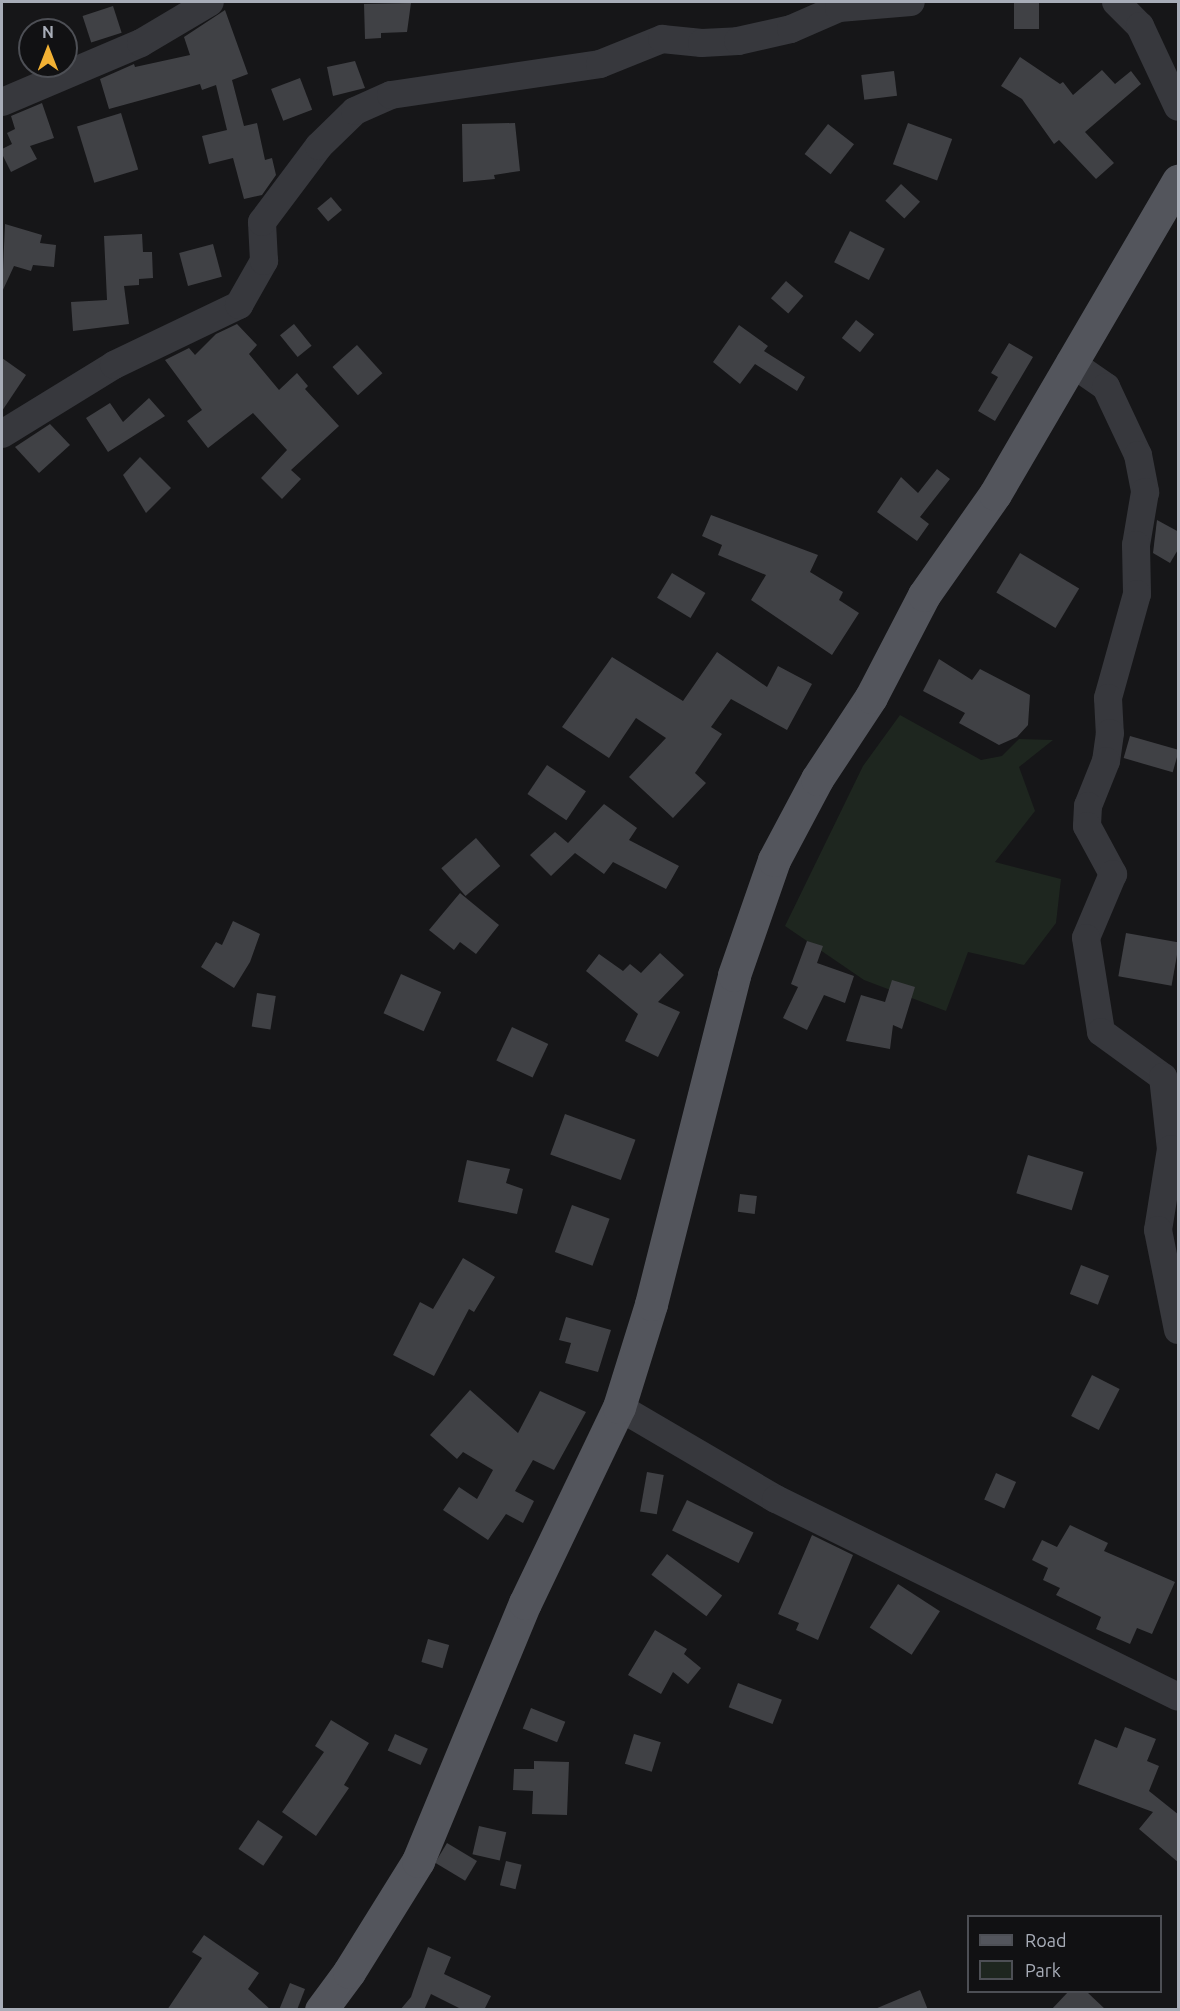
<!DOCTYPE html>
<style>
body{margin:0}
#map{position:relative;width:1180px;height:2011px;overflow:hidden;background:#161618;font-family:Ubuntu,sans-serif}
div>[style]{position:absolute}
.green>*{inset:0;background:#1e261f}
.building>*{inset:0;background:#404145;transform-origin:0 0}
.minor>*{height:28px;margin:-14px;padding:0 14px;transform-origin:14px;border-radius:14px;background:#37383d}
.major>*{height:33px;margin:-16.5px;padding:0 16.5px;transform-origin:16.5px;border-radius:16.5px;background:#53555c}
span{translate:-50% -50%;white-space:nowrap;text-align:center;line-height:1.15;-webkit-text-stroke:5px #111113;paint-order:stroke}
.frame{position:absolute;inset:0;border:3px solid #a8adb8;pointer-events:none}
.legend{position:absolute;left:967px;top:1915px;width:195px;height:78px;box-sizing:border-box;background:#111113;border:2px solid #4d4f55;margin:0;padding:8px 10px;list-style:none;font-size:18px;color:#a8adb8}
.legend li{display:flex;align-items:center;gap:12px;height:30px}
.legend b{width:30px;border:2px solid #4d4f55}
.north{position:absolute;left:18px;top:18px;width:60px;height:60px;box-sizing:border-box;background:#111113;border:2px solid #4d4f55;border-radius:50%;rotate:0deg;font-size:16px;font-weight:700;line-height:24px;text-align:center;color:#a8adb8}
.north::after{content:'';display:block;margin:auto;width:21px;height:27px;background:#f2b134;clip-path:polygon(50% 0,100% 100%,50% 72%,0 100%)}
</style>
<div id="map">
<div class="green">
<div style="clip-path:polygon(900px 715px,981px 760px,1002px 756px,1019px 739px,1053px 740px,1019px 767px,1035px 811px,995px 862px,1061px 879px,1056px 923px,1024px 965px,968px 952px,946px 1011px,864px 980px,785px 926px,863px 766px)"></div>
</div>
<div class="building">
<div style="left:1014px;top:2px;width:25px;height:27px"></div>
<div style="clip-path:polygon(411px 3px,407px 32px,381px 33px,381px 38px,365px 39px,364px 4px)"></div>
<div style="left:113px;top:6px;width:28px;height:32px;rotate:72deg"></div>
<div style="clip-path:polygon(225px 10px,248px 74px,232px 80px,244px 126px,257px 123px,265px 160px,272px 158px,276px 175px,262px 195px,244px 199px,233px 158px,209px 164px,202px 136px,227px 130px,216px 85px,202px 90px,200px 84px,109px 109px,100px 79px,134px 64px,135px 67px,190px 55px,184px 37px)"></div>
<div style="clip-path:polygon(1020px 57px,1060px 84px,1063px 82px,1073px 95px,1102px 70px,1115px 84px,1131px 71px,1141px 84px,1085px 132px,1114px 163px,1096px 179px,1059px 140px,1054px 144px,1022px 99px,1001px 86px)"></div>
<div style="clip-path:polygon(355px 61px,365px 88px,333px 96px,327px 67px)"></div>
<div style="left:894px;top:71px;width:25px;height:33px;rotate:83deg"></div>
<div style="left:300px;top:78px;width:34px;height:31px;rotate:69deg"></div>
<div style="clip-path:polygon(42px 103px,54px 138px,30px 146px,37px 159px,11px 172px,2px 154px,2px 149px,12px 144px,7px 133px,15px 129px,11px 116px)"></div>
<div style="left:121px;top:113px;width:59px;height:46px;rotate:73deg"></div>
<div style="clip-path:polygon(515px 123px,520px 171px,494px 175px,495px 179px,463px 182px,462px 124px)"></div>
<div style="left:908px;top:123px;width:47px;height:44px;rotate:20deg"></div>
<div style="left:828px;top:124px;width:33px;height:38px;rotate:38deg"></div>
<div style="left:901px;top:184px;width:26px;height:23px;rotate:43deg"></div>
<div style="left:331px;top:197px;width:17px;height:18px;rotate:50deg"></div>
<div style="clip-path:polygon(5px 224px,42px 235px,40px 243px,56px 245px,54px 267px,33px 265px,31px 271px,14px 266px,2px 292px)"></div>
<div style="left:850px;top:231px;width:39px;height:35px;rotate:27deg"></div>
<div style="clip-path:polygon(142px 234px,143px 252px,152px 252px,153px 278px,139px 279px,139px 285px,124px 286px,129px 324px,73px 331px,71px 302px,107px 300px,104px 236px)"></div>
<div style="left:213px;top:244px;width:34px;height:35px;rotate:75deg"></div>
<div style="left:786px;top:281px;width:23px;height:23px;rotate:41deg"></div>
<div style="left:856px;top:320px;width:23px;height:23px;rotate:38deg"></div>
<div style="clip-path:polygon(237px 324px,257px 345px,249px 354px,279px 390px,297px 373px,308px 386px,305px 389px,339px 426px,291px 470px,301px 479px,282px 499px,261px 478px,287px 450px,253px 413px,208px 448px,187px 421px,202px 410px,165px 360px,189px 348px,195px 355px,216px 334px)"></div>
<div style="left:294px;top:324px;width:28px;height:18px;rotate:51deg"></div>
<div style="clip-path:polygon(739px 325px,768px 346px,764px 351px,805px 377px,797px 391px,755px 364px,740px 384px,713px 362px)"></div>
<div style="clip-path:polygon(1009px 343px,1033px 357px,995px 421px,978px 411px,998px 377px,991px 373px)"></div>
<div style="left:357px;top:345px;width:38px;height:33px;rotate:48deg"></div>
<div style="clip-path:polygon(2px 358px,26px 375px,2px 411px)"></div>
<div style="clip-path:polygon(149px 398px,165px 416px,108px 452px,86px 418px,110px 403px,123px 422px)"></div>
<div style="clip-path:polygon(50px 424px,70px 445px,39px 473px,15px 447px)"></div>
<div style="clip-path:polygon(140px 457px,171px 488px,146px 513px,123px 475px)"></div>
<div style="clip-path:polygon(937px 469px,950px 479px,920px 517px,929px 524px,917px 541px,877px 512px,901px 477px,918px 493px)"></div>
<div style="clip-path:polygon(711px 515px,818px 555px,810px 572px,843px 592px,839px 600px,859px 613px,832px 655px,751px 600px,766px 575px,718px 555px,722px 545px,702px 536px)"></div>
<div style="clip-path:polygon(1157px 520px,1179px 532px,1179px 548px,1170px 563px,1153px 553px)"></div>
<div style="left:1020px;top:553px;width:69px;height:46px;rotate:31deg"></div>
<div style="left:672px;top:573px;width:39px;height:29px;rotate:31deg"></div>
<div style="clip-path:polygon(717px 652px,767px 687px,778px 666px,812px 684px,787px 730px,731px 699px,711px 727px,722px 734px,695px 773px,706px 783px,673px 818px,629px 777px,666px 738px,636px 718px,609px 758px,562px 727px,612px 657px,683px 701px)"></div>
<div style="clip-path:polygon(939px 659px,972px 680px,980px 669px,1030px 695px,1028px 725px,1017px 737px,999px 745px,959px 723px,965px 713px,923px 691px)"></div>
<div style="left:1130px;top:736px;width:51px;height:23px;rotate:16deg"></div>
<div style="left:547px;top:765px;width:47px;height:35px;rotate:34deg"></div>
<div style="clip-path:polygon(604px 804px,637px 828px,629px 840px,679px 866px,666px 889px,613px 862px,604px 874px,575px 853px,551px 876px,530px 855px,555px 832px,568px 843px)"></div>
<div style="left:476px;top:838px;width:37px;height:46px;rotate:49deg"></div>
<div style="clip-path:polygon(460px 893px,499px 925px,476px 954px,460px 942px,454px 950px,429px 930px)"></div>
<div style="clip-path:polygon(233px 921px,260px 934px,250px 962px,234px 988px,201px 967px,216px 942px,222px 945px)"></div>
<div style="left:1126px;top:933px;width:54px;height:44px;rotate:10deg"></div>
<div style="clip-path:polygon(807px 941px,823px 946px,817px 963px,854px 976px,845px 1003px,824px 995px,807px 1030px,783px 1018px,798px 987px,791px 984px)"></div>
<div style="clip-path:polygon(660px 953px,684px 975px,658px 1002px,680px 1012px,658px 1057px,625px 1041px,638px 1014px,586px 971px,599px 954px,623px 971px,630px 964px,641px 973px)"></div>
<div style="left:401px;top:974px;width:44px;height:43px;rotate:24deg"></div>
<div style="clip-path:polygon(892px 980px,915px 987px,902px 1029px,893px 1025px,890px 1049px,846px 1041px,861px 995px,885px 1002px)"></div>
<div style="left:257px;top:993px;width:19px;height:34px;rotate:9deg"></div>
<div style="left:512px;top:1027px;width:40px;height:37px;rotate:25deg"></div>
<div style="left:565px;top:1114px;width:75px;height:43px;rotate:20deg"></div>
<div style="left:1028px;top:1155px;width:58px;height:40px;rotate:17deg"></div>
<div style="clip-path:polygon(467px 1160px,510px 1169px,506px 1183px,523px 1189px,517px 1214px,458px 1202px)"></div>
<div style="left:740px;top:1194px;width:17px;height:18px;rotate:7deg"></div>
<div style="left:572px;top:1205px;width:40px;height:50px;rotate:20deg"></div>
<div style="clip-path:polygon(463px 1258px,495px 1277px,474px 1312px,469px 1309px,434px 1376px,393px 1355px,420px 1302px,433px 1309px)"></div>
<div style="left:1081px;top:1265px;width:30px;height:31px;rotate:21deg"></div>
<div style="clip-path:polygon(566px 1317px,611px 1330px,598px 1372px,565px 1363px,571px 1343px,559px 1340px)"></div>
<div style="left:1092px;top:1375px;width:31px;height:46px;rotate:27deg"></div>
<div style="clip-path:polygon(470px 1390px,518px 1433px,540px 1391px,586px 1412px,554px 1470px,533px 1460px,515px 1491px,534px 1501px,523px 1523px,506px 1514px,488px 1540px,443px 1510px,459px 1487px,477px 1499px,493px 1470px,463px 1452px,457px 1459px,430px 1435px)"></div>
<div style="left:647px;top:1472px;width:17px;height:40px;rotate:10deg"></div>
<div style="left:996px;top:1473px;width:22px;height:29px;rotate:24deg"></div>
<div style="left:687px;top:1500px;width:74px;height:34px;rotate:26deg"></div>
<div style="clip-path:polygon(1070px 1525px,1108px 1543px,1104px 1551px,1175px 1582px,1152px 1634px,1137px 1628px,1130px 1644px,1096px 1629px,1101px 1617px,1056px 1595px,1060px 1588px,1043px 1580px,1048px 1568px,1032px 1560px,1042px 1540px,1057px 1547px)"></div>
<div style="clip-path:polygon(812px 1535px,853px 1555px,818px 1640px,796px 1630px,799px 1623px,778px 1614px)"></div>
<div style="left:667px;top:1554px;width:69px;height:26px;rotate:37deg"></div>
<div style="left:898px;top:1584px;width:50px;height:52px;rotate:33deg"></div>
<div style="clip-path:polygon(655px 1630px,687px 1649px,684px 1654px,701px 1668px,688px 1684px,673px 1672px,661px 1694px,628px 1675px)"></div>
<div style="left:428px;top:1639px;width:22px;height:24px;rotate:16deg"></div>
<div style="left:738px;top:1683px;width:47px;height:26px;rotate:21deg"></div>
<div style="left:531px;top:1708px;width:37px;height:22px;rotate:22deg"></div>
<div style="clip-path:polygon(331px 1720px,369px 1743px,344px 1785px,349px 1788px,316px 1836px,282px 1812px,324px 1752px,315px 1746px)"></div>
<div style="clip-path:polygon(1125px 1727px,1156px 1739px,1147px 1761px,1159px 1766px,1149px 1791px,1179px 1815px,1179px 1863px,1139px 1829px,1153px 1812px,1078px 1784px,1095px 1739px,1117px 1748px)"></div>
<div style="left:395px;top:1734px;width:36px;height:18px;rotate:24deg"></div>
<div style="left:634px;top:1734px;width:28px;height:31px;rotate:17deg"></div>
<div style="clip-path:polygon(534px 1761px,569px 1762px,567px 1815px,532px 1814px,533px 1791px,513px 1790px,514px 1769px,534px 1769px)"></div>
<div style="left:258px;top:1820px;width:30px;height:35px;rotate:34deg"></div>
<div style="left:479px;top:1826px;width:28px;height:29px;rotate:13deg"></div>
<div style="left:447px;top:1843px;width:35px;height:23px;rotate:31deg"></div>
<div style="left:506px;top:1861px;width:16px;height:25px;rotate:14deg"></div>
<div style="clip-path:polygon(204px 1935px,259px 1973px,248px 1989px,271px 2010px,167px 2010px,202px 1958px,192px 1952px)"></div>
<div style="clip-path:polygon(428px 1947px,451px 1957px,444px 1974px,491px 1996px,484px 2010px,463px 2010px,431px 1994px,424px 2010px,400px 2010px,411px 1997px)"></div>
<div style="clip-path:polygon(290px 1983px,305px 1989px,297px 2010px,279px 2010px)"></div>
<div style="clip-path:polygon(920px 1990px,928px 2010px,875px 2010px,875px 2009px)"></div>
<div style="clip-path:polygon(1068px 1992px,1087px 1992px,1106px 2010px,1051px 2010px)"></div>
</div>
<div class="minor">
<div style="left:1116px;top:2px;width:34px;rotate:45deg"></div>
<div style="left:1140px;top:26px;width:89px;rotate:64.9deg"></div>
<div style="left:2px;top:102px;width:151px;rotate:-23deg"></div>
<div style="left:141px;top:43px;width:80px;rotate:-30.7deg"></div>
<div style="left:1070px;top:362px;width:44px;rotate:34.8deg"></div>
<div style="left:1106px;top:387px;width:75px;rotate:64.8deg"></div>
<div style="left:1138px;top:455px;width:38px;rotate:79deg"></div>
<div style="left:1145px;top:492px;width:54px;rotate:99.6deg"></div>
<div style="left:1136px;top:545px;width:49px;rotate:88.8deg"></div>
<div style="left:1137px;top:594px;width:108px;rotate:105.6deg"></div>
<div style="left:1108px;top:698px;width:35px;rotate:87deg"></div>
<div style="left:1110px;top:733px;width:28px;rotate:98deg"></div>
<div style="left:1106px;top:761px;width:48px;rotate:111.8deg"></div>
<div style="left:1088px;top:806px;width:20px;rotate:93deg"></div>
<div style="left:1087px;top:826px;width:55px;rotate:61.6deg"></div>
<div style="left:1113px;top:874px;width:69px;rotate:112.9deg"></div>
<div style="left:1086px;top:938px;width:95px;rotate:80.9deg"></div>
<div style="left:1101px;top:1032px;width:77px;rotate:36deg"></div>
<div style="left:1163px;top:1077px;width:72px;rotate:83.7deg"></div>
<div style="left:1171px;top:1149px;width:82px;rotate:99.1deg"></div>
<div style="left:1158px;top:1230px;width:102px;rotate:78.7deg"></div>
<div style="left:2px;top:434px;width:132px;rotate:-31.6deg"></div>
<div style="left:114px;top:365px;width:139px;rotate:-25.6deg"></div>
<div style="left:239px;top:305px;width:51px;rotate:-60.4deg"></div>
<div style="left:264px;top:261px;width:39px;rotate:-93deg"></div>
<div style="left:262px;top:222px;width:95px;rotate:-53.1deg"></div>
<div style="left:319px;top:146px;width:50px;rotate:-44.2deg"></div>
<div style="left:355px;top:111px;width:39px;rotate:-24deg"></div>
<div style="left:391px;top:95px;width:211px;rotate:-8.4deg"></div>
<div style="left:600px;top:64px;width:67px;rotate:-22deg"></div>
<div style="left:662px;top:39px;width:40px;rotate:5.7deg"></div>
<div style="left:702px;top:43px;width:36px;rotate:-3deg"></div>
<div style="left:738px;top:41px;width:54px;rotate:-12.8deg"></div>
<div style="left:791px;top:29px;width:52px;rotate:-23.6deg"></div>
<div style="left:839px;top:8px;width:72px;rotate:-4.8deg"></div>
<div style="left:619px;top:1407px;width:182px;rotate:30.4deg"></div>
<div style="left:776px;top:1499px;width:448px;rotate:26.2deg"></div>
</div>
<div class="major">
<div style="left:321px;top:2010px;width:47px;rotate:-53.6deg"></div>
<div style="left:349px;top:1972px;width:131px;rotate:-58.1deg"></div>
<div style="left:418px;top:1861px;width:279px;rotate:-67.5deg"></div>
<div style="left:525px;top:1603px;width:217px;rotate:-64.4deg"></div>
<div style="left:619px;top:1407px;width:108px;rotate:-72.7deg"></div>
<div style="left:651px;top:1304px;width:339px;rotate:-75.8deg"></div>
<div style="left:734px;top:975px;width:122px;rotate:-70.8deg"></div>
<div style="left:774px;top:860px;width:92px;rotate:-62deg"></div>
<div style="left:817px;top:779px;width:98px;rotate:-56.6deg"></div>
<div style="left:871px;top:697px;width:115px;rotate:-62.5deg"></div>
<div style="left:924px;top:595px;width:123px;rotate:-54.9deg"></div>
<div style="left:995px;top:494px;width:363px;rotate:-59.7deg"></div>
</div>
<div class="frame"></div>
<ul class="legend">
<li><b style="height:8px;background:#53555c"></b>Road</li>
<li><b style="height:16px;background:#1e261f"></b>Park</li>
</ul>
<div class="north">N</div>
</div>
